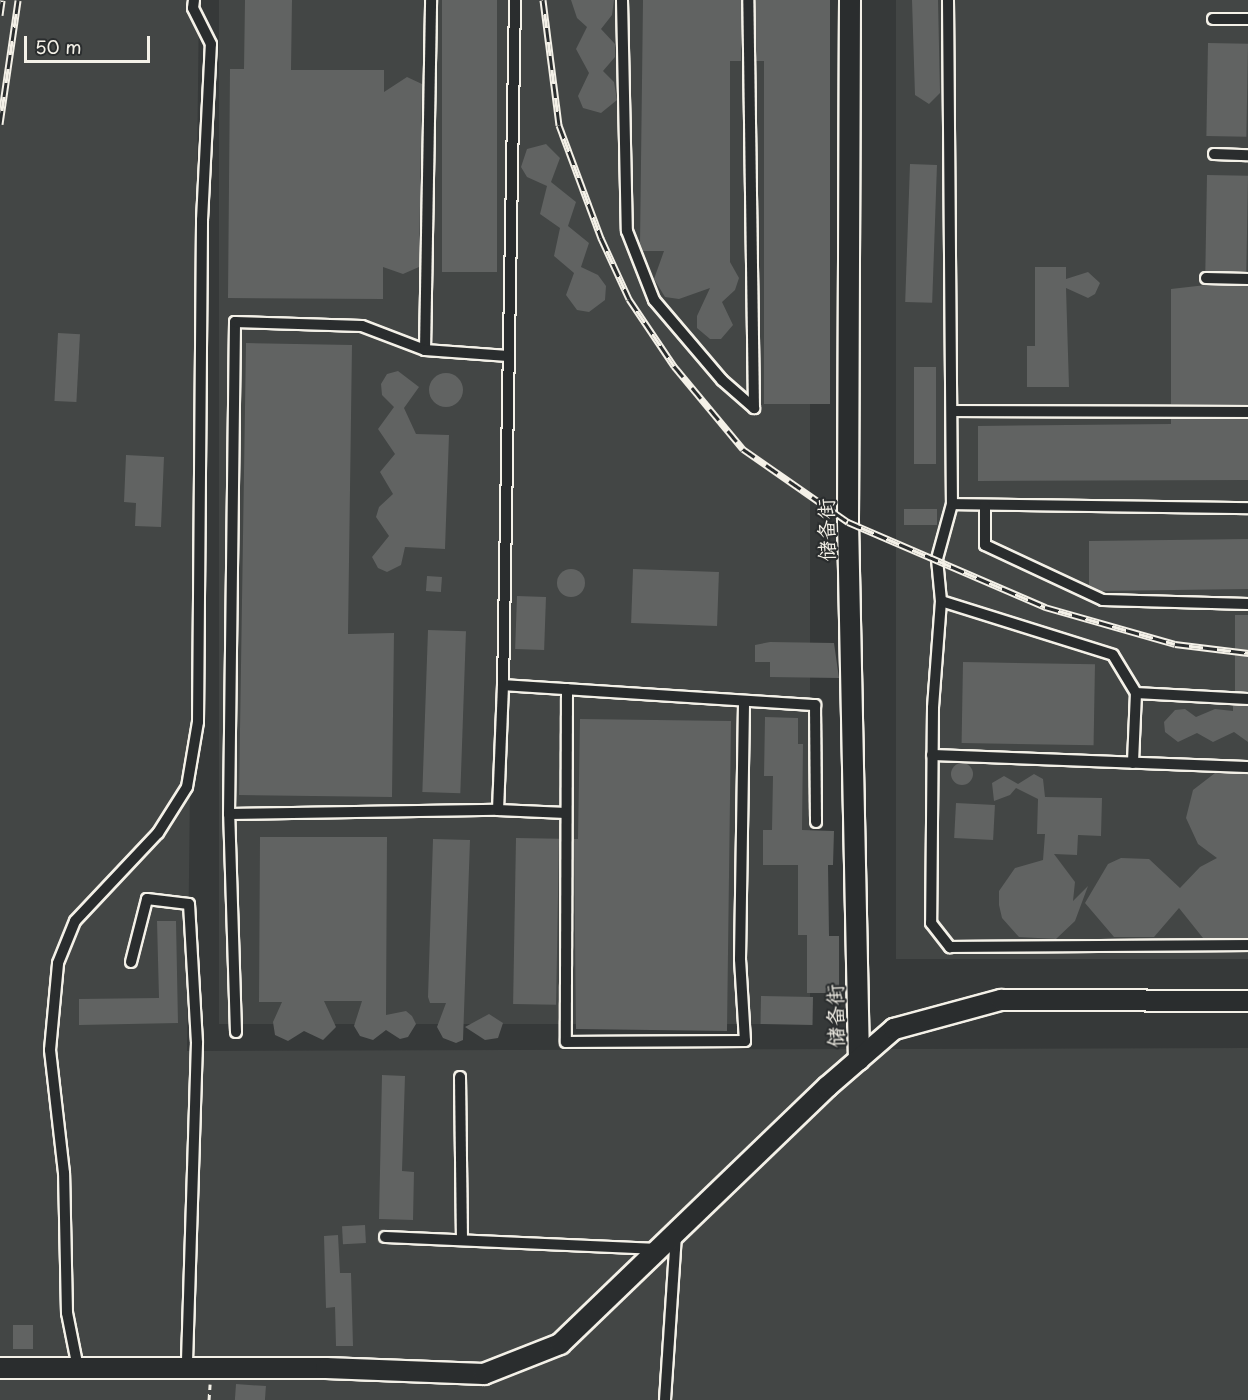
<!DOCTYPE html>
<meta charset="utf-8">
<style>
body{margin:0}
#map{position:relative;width:1248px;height:1400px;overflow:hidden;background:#363939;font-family:"Playpen Sans","LXGW WenKai TC",sans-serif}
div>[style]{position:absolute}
.built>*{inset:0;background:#434645;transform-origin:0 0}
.building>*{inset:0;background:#616362;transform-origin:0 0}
.round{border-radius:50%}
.path>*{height:3px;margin-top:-1.5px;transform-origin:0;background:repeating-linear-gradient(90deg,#f4f1e8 0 6px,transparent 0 10.5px)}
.roads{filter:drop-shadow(2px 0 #f4f1e8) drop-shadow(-2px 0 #f4f1e8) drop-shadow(0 2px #f4f1e8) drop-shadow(0 -2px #f4f1e8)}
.service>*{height:10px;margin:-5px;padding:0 5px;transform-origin:5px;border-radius:5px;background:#2a2d2e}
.minor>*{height:20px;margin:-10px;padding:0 10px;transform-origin:10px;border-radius:10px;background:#2a2d2e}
.rail>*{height:7px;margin-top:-3.5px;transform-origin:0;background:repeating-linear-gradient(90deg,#2a2d2e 0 14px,#f4f1e8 0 28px);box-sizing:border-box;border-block:2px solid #f4f1e8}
span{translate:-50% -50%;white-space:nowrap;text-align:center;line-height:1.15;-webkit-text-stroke:4.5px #2a2d2e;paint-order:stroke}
.street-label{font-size:21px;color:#f4f1e8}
.scale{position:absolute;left:24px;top:36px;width:126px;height:27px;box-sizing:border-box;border:3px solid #f4f1e8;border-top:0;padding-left:8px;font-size:18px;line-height:21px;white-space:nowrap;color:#f4f1e8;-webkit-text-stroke:4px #2a2d2e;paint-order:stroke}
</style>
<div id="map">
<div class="built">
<div style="clip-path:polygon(0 0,199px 0,187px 1051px,1248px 1048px,1248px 1400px,0 1400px)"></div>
<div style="left:219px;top:0;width:591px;height:1024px"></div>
<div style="left:896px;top:0;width:352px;height:959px"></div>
</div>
<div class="building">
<div style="clip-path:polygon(245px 0,292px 0,291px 70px,384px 70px,384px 92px,407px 77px,422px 84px,419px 267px,403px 274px,383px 267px,383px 299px,228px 298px,230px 69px,244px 69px)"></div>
<div style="left:442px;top:0;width:55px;height:272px"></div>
<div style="clip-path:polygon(571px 0,614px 0,612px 15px,601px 29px,615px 44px,615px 57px,603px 71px,614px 82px,617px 100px,601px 113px,583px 108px,578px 96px,589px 73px,576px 49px,587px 27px,577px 18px)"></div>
<div style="clip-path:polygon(643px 0,741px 0,741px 61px,730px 61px,730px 262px,739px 278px,735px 290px,722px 302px,733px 325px,721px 339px,710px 339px,697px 328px,697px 316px,710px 288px,679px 299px,665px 297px,654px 279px,664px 251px,643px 251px,640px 243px)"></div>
<div style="clip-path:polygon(756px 0,830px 0,830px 404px,764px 404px,764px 61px,756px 61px)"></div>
<div style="clip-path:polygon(912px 0,938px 0,940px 93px,929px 104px,915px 95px)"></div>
<div style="left:1208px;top:43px;width:40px;height:93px;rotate:1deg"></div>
<div style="clip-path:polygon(546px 144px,560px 158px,551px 182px,576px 202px,568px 226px,589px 243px,581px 267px,598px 275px,606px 286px,605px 300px,589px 312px,577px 310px,566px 295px,574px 273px,554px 256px,560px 228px,540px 214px,547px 186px,527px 177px,521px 167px,527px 149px)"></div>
<div style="left:910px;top:164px;width:27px;height:138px;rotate:2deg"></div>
<div style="left:1207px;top:175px;width:41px;height:96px;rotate:1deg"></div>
<div style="clip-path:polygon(1035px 267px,1066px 267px,1066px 279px,1088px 272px,1100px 283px,1095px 294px,1088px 298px,1066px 288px,1069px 387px,1027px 387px,1027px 346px,1035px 346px)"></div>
<div style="clip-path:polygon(1206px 285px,1248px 286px,1248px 405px,1171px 404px,1171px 289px)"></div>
<div style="left:58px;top:333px;width:22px;height:68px;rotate:3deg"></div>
<div style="clip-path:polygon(246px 343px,352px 345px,348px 634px,394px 633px,392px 797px,239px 795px)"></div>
<div style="left:914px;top:367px;width:22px;height:97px"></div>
<div style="clip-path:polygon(398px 371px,419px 387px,404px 408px,416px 434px,449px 435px,445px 549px,405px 547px,401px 565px,387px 572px,378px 568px,372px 557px,389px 536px,376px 517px,379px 507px,393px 494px,380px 472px,395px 454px,378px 429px,394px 407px,382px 395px,381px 384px,387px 374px)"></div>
<div class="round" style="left:429px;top:373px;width:34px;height:34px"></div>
<div style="clip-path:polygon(1171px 419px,1248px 419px,1248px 480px,978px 481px,978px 426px,1171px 424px)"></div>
<div style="clip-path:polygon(126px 455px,164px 457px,161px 527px,135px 526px,136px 503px,124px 502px)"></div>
<div style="left:937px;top:509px;width:16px;height:33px;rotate:90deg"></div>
<div style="clip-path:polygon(1248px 539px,1248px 589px,1101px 591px,1089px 585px,1089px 541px)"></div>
<div class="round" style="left:557px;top:569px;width:28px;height:28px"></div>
<div style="left:633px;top:569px;width:86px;height:54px;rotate:2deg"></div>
<div style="left:427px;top:576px;width:15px;height:15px;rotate:4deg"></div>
<div style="left:517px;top:596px;width:29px;height:53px;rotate:2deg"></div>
<div style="left:1235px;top:615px;width:13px;height:76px"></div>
<div style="left:428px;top:630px;width:38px;height:162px;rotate:2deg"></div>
<div style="clip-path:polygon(770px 642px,834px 643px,839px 678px,770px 677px,770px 662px,755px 662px,755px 645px)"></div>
<div style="left:963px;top:662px;width:132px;height:81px;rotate:1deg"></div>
<div style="clip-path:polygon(1233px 706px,1248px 706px,1248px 742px,1234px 732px,1213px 742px,1197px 733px,1178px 742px,1165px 732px,1164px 722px,1175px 710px,1185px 709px,1196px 717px,1215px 709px,1233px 711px)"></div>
<div style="clip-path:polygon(765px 717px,798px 718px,798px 744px,803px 744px,802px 830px,834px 831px,833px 865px,828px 865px,829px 936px,839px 936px,839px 993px,807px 993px,807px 935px,798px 935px,798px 865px,763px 865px,763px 830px,772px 830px,773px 776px,764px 776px)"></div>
<div style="clip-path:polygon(580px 719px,731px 721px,727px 1031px,576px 1029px,574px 839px,578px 839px)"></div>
<div class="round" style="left:951px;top:763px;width:22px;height:22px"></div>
<div style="clip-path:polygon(1215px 773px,1248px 774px,1248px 938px,1203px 938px,1179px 908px,1154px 937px,1114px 937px,1085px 903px,1108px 864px,1121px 858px,1149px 859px,1180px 888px,1200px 867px,1217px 858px,1198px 844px,1186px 818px,1193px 790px)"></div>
<div style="clip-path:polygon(1034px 774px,1043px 779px,1045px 797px,1102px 798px,1101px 836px,1078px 835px,1077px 855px,1054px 854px,1075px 882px,1073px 901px,1088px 886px,1075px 921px,1056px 939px,1019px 937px,1002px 918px,999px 905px,999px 891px,1015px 868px,1043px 860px,1045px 834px,1037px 834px,1038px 799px,1016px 788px,1010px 795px,994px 801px,992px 783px,1004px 776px,1018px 784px)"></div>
<div style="left:956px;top:803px;width:39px;height:35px;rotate:3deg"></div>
<div style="clip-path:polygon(260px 837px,387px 837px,386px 1015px,406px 1011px,412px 1016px,416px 1024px,408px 1037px,400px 1039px,386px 1030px,373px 1040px,360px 1036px,354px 1026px,362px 1001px,324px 1001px,336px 1027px,323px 1040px,304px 1031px,288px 1041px,275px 1035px,273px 1022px,282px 1002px,259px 1002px)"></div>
<div style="left:516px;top:838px;width:43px;height:166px;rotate:1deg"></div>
<div style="clip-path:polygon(433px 839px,470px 840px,463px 1040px,456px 1043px,443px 1038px,437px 1027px,446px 1003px,430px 1003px,428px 997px)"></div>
<div style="clip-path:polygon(157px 921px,176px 921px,178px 1023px,79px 1025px,79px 999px,159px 998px)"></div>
<div style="left:761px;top:996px;width:52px;height:28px;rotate:1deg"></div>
<div style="clip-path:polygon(489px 1014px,503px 1023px,498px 1038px,485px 1040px,465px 1027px)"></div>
<div style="clip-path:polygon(382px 1075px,405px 1076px,402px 1171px,414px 1172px,413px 1220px,379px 1219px)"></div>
<div style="left:365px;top:1225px;width:18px;height:23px;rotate:87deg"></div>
<div style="clip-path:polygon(338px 1235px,340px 1273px,351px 1273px,353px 1346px,336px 1346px,335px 1307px,326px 1308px,324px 1236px)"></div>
<div style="left:13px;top:1325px;width:20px;height:24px"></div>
<div style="left:236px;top:1384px;width:30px;height:16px;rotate:4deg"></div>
</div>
<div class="path">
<div style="left:209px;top:1400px;width:16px;rotate:-86deg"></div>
</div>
<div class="roads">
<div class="service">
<div style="left:515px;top:0;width:685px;rotate:91deg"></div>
<div style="left:503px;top:685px;width:313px;rotate:3.7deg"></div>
<div style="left:815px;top:705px;width:117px;rotate:89.5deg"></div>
<div style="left:622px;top:0;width:231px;rotate:88.8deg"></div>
<div style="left:627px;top:231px;width:74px;rotate:68.6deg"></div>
<div style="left:654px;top:300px;width:105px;rotate:49.6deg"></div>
<div style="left:722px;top:380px;width:43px;rotate:41.2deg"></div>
<div style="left:754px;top:408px;width:408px;rotate:-90.8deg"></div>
<div style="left:948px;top:0;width:504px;rotate:89.55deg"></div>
<div style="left:952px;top:504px;width:57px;rotate:105.3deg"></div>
<div style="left:937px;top:559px;width:42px;rotate:84.6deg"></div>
<div style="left:941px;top:601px;width:107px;rotate:94.3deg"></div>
<div style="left:933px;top:708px;width:215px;rotate:90.5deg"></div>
<div style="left:931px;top:923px;width:31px;rotate:52deg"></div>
<div style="left:950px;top:947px;width:298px;rotate:-0.4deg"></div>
<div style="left:1213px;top:19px;width:35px"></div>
<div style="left:1214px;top:154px;width:34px;rotate:2deg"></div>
<div style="left:1206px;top:278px;width:42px;rotate:1.4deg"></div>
<div style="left:425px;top:350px;width:350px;rotate:-89deg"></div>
<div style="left:952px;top:411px;width:296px;rotate:0.2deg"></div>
<div style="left:952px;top:504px;width:296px;rotate:0.8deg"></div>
<div style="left:985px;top:505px;width:40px;rotate:90deg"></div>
<div style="left:985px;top:545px;width:130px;rotate:25deg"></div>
<div style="left:1103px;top:600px;width:145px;rotate:1.6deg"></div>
<div style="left:941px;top:601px;width:180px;rotate:17.4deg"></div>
<div style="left:1113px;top:655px;width:44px;rotate:58.8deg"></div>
<div style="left:1136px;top:693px;width:70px;rotate:92.5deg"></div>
<div style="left:567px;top:689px;width:353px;rotate:90.2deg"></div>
<div style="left:566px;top:1042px;width:179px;rotate:-0.3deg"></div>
<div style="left:745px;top:1041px;width:82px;rotate:-93.5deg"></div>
<div style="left:740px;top:959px;width:258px;rotate:-89.1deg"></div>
<div style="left:1136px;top:693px;width:112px;rotate:3.1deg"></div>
<div style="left:932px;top:755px;width:316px;rotate:2.2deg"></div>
<div style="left:498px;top:810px;width:68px;rotate:2.5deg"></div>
<div style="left:229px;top:814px;width:269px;rotate:-0.9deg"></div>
<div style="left:498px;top:810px;width:125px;rotate:-87.7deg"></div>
<div style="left:131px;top:962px;width:65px;rotate:-75.7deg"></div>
<div style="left:147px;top:899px;width:42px;rotate:6.8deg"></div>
<div style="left:189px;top:904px;width:139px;rotate:86.7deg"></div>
<div style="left:197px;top:1043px;width:325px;rotate:91.8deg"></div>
<div style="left:236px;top:1032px;width:218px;rotate:-91.8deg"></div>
<div style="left:229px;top:814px;width:492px;rotate:-89.3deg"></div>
<div style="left:235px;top:322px;width:127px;rotate:1.8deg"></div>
<div style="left:362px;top:326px;width:67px;rotate:20.9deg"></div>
<div style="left:425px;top:350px;width:83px;rotate:4.1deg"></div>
<div style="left:460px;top:1077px;width:162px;rotate:89.3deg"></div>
<div style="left:385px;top:1237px;width:274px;rotate:2.5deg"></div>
<div style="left:78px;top:1368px;width:56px;rotate:-101.3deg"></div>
<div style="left:67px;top:1313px;width:140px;rotate:-91.2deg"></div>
<div style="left:64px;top:1173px;width:124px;rotate:-96.5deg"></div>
<div style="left:50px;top:1050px;width:87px;rotate:-84.7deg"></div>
<div style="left:58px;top:963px;width:45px;rotate:-68deg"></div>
<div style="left:75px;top:921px;width:121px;rotate:-46.7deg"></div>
<div style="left:158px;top:833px;width:54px;rotate:-57.8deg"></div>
<div style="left:187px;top:787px;width:66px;rotate:-80.4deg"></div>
<div style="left:198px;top:722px;width:502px;rotate:-89.54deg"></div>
<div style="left:202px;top:220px;width:176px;rotate:-87.1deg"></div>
<div style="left:211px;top:44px;width:40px;rotate:-116.6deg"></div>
<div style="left:193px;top:8px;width:8px;rotate:-83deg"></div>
<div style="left:665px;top:1400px;width:167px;rotate:-86.2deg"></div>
</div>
<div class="minor">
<div style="left:850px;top:0;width:522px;rotate:90.22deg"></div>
<div style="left:848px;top:522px;width:538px;rotate:88.83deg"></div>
<div style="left:0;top:1368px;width:326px"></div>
<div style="left:326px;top:1368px;width:158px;rotate:2.2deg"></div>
<div style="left:484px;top:1374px;width:82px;rotate:-21.5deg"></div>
<div style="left:560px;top:1344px;width:371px;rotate:-43.9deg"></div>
<div style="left:827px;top:1087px;width:89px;rotate:-40.9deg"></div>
<div style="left:894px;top:1029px;width:111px;rotate:-15.2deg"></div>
<div style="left:1001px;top:1000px;width:247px;rotate:0.2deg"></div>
</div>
</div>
<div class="rail">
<div style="left:543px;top:0;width:126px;rotate:82.7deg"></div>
<div style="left:559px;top:125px;width:121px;rotate:69.6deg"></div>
<div style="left:601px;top:238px;width:67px;rotate:65.3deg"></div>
<div style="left:629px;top:299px;width:81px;rotate:56.1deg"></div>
<div style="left:674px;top:366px;width:108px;rotate:50.3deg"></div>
<div style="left:743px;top:449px;width:128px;rotate:34.8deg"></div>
<div style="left:848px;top:522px;width:215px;rotate:23.3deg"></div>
<div style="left:1045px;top:607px;width:135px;rotate:15.9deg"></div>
<div style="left:1175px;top:644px;width:74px;rotate:7deg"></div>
<div style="left:0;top:15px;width:15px;rotate:-82deg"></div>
<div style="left:0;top:124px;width:125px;rotate:-81.7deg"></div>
</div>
<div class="street-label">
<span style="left:825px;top:530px;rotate:-91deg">储备街</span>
<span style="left:834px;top:1016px;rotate:-91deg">储备街</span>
</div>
<div class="scale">50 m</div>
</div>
